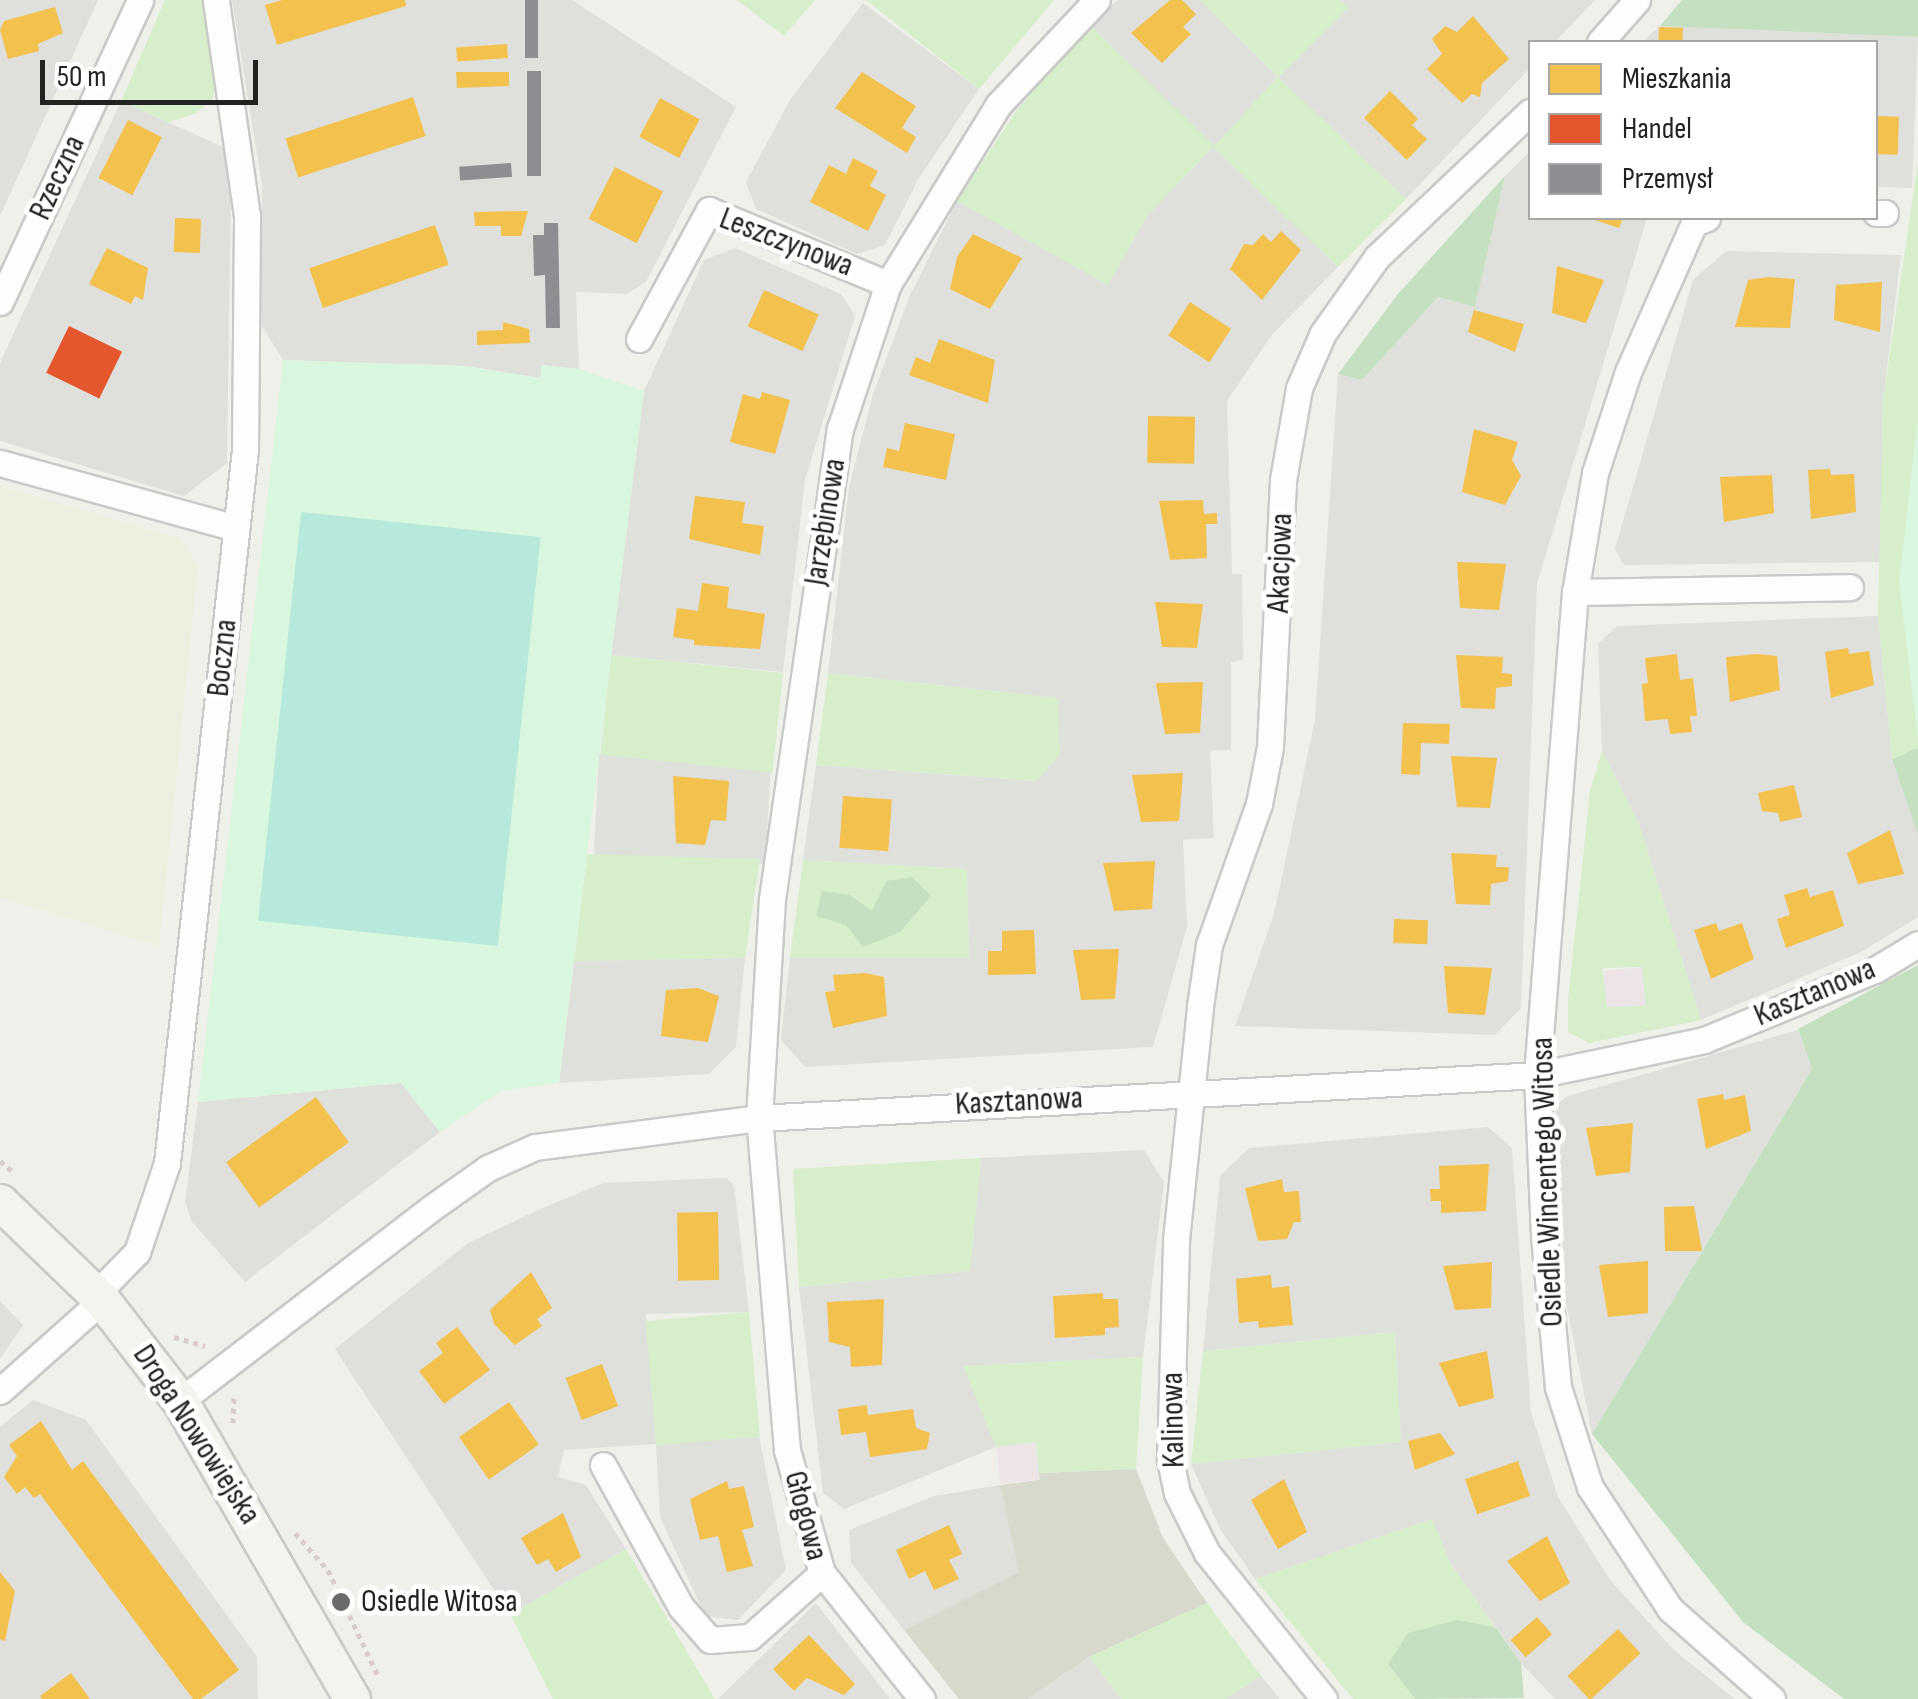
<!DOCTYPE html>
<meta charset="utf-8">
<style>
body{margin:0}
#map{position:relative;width:1918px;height:1699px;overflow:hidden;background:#f0f0eb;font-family:"Sofia Sans Condensed",sans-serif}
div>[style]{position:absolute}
.residential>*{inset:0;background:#dfdfdc;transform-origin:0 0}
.industrial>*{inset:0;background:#ede4e8;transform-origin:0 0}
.construction>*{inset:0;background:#d7d9cc}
.farmland>*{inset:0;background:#ecf0de}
.grass>*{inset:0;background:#d6eeca;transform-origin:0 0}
.forest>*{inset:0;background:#c5e0c0}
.park>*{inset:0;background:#d9f6df}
.pitch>*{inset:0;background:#b6e8dc;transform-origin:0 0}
.homes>*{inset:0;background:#f2c14e;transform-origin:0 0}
.shops>*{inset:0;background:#e4572e;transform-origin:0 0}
.industry>*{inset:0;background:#8d8d92;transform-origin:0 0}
.path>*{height:5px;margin-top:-2.5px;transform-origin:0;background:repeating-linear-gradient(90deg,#d8cdc9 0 5px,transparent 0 10px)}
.roads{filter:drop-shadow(2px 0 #c9c9c7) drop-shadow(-2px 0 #c9c9c7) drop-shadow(0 2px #c9c9c7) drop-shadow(0 -2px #c9c9c7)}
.street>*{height:25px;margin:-12.5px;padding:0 12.5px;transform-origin:12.5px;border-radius:12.5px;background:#fdfdfc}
.secondary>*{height:35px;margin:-17.5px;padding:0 17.5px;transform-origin:17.5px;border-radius:17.5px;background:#f3f4ed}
.dots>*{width:28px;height:28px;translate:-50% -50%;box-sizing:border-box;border:5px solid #fff;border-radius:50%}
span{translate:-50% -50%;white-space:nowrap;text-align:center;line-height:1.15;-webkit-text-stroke:10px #fff;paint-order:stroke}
.street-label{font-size:32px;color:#222}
.poi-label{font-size:32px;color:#222}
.left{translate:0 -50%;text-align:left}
.legend{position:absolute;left:1528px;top:40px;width:350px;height:180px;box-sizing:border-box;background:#fff;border:2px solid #a7a7a7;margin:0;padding:12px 18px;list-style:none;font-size:30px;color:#222}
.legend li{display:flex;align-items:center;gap:20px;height:50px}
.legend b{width:50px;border:2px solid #a7a7a7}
.scale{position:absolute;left:40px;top:60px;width:218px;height:45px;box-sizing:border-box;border:5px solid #222;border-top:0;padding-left:12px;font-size:30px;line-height:35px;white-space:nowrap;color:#222;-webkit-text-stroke:8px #fff;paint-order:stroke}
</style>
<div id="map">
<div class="residential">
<div style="clip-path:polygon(0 0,98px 0,0 216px)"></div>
<div style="clip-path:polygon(232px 0,572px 0,736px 107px,646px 282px,627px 294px,576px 292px,579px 369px,541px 365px,541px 378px,466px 366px,283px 360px,262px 326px,262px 185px)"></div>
<div style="clip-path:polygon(1118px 0,1200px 0,1278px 77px,1349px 7px,1340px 0,1595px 0,1555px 42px,1530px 42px,1530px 68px,1406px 199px,1278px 77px,1214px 147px,1338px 267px,1271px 336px,1227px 401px,1232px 574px,1242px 574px,1243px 660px,1231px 662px,1231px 750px,1210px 751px,1214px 838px,1183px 840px,1187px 927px,1153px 1047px,805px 1067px,781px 1040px,790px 958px,969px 957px,967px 869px,803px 860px,816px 765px,1036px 781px,1057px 698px,828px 673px,849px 487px,873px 394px,910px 295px,957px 201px,1108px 284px,1147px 216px,1213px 147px,1089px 24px)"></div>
<div style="clip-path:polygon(863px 3px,979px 89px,918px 180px,885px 245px,857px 254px,756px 209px,746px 182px,790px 100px)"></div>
<div style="clip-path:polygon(1660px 26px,1918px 37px,1912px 188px,1876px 187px,1876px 42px,1642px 42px)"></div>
<div style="clip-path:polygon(121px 101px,225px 148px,231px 186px,227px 463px,184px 496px,0 441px,0 363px)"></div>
<div style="clip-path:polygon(1530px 151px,1530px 218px,1647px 218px,1537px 584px,1521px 1008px,1495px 1035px,1235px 1026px,1274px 914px,1315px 720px,1338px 374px,1362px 380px,1438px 297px,1475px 307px,1505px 176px)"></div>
<div style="clip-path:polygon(735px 248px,841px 294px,855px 316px,805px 480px,783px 672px,611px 655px,644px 391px,704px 260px)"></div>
<div style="clip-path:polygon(1726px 251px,1901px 255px,1883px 399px,1880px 562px,1624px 565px,1615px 549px,1693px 280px)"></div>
<div style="clip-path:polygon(1878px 616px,1892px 759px,1918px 835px,1918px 917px,1861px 952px,1701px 1020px,1639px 824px,1602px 751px,1598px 644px,1617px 626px)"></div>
<div style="left:599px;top:754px;width:172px;height:101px;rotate:3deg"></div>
<div style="clip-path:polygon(745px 958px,736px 1047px,709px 1074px,559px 1083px,574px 961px)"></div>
<div style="clip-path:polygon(1798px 1030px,1812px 1069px,1592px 1434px,1566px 1302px,1555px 1106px,1568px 1096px)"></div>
<div style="clip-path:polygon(401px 1083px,440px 1132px,245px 1282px,192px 1222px,185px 1202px,198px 1102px)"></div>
<div style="clip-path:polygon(1488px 1127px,1512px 1148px,1531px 1412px,1558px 1497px,1610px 1580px,1675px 1651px,1735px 1699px,1555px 1699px,1521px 1663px,1450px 1563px,1432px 1519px,1255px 1579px,1220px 1529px,1191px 1464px,1401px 1442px,1395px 1332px,1203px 1351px,1220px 1176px,1249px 1148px)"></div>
<div style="clip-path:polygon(1144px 1150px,1164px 1182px,1143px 1357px,964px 1366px,996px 1447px,844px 1509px,823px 1493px,799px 1287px,970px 1271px,981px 1158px)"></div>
<div style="clip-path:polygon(727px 1178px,734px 1186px,749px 1312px,646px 1314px,656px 1443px,759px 1437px,786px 1570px,738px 1620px,705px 1616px,660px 1517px,656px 1444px,564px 1450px,558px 1477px,586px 1485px,626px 1549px,510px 1614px,335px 1349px,468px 1243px,538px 1210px,603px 1183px)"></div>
<div style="clip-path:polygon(0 1301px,23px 1325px,0 1359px)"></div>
<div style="clip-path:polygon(33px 1400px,86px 1420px,257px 1657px,258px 1699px,0 1699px,0 1427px)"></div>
<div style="clip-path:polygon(1000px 1485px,1020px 1572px,904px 1630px,851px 1563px,849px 1530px,934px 1496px)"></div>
<div style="clip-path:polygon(816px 1603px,890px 1699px,718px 1699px)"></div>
<div style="clip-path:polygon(1089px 1657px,1121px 1699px,1027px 1699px)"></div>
<div style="clip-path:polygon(1261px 1676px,1280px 1699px,1225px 1699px)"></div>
</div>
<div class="industrial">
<div style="left:1643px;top:967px;width:40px;height:41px;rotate:84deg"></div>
<div style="left:1036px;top:1441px;width:39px;height:40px;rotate:84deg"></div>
</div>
<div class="construction">
<div style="clip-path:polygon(1136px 1469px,1163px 1538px,1207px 1603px,1089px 1657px,1027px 1699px,959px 1699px,904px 1630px,1019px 1572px,1000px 1485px,1040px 1480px,1039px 1473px)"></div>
</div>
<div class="farmland">
<div style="clip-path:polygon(0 486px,181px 539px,198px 566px,159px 946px,0 897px)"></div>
</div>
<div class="grass">
<div style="clip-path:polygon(165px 0,208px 0,218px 69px,213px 98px,195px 114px,168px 122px,121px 101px)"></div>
<div style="clip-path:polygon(737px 0,815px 0,784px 36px)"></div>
<div style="clip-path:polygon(866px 0,1054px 0,979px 89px)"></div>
<div style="clip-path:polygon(1200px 0,1340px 0,1349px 7px,1278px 77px,1406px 199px,1338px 267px,1213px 147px,1147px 216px,1108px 285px,957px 201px,1015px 113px,1089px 24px,1214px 146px,1278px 77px)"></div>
<div style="clip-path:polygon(1918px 162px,1918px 748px,1892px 759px,1878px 616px,1883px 399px)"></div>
<div style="left:611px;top:655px;width:173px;height:100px;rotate:6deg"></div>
<div style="clip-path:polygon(828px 673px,1058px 698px,1060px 754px,1037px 781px,816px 765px)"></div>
<div style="clip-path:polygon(evenodd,1602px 751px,1639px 824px,1701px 1020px,1589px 1043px,1568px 1032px,1568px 1000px,1590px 791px,1602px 751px,1642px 967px,1646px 1006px,1607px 1007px,1602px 968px,1642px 967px)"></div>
<div style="clip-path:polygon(587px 854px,760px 859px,745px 958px,574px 961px)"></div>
<div style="clip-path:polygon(803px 860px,967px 869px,969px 958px,790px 958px)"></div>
<div style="clip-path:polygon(981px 1158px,970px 1271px,799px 1287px,793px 1169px)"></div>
<div style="left:749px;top:1312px;width:125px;height:104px;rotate:85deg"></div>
<div style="clip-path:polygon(1395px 1332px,1401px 1442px,1191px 1464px,1203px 1351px)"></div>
<div style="clip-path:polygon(1143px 1357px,1136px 1469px,1039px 1473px,1036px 1442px,996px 1447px,963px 1366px)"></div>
<div style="clip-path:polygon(1432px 1519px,1450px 1563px,1495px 1627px,1457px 1621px,1388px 1664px,1415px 1699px,1353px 1699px,1255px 1579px)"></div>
<div style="clip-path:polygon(626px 1549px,715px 1699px,553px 1699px,510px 1614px)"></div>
<div style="clip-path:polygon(1207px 1603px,1261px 1676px,1225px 1699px,1121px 1699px,1089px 1657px)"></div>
</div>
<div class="forest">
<div style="clip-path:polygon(1682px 0,1918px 0,1918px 37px,1660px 26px)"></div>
<div style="clip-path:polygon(1505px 176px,1475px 307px,1438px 297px,1362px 380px,1338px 374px,1398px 294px)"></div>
<div style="clip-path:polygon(1918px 748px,1918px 835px,1892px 759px)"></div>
<div style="clip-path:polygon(912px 877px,931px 896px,900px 932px,863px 947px,846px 925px,816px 916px,822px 891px,850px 895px,872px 911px,886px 881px)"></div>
<div style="clip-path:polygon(1918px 965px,1918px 1699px,1844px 1699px,1743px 1622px,1592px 1434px,1812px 1069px,1798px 1029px)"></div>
<div style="clip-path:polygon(1457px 1620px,1495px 1627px,1521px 1663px,1524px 1698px,1415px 1699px,1388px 1664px,1408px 1633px)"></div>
</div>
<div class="park">
<div style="clip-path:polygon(283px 360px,466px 366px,540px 378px,541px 365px,579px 369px,644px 391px,559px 1083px,501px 1091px,440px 1132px,401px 1083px,198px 1102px)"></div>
<div style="clip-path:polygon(1918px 417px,1918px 740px,1899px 582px)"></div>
</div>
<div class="pitch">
<div style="left:301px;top:512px;width:241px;height:411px;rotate:6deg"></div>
</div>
<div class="homes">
<div style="clip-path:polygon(282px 0,405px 0,406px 6px,277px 45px,265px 5px)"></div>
<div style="clip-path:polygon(1170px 0,1182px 0,1196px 14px,1183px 27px,1191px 34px,1162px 63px,1131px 33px)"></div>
<div style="clip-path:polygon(55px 7px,63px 33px,38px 44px,39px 51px,8px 59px,0 30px,4px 21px)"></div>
<div style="clip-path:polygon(1473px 16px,1509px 59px,1482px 83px,1480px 97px,1472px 94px,1462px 103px,1427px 69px,1442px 54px,1432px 39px,1445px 26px,1457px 32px)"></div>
<div style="left:1659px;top:27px;width:24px;height:15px;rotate:2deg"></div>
<div style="left:507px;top:44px;width:14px;height:51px;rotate:86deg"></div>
<div style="clip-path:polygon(456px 72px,509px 72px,509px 86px,457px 88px)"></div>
<div style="clip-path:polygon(862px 72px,916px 106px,902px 128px,916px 137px,907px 153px,835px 108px)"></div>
<div style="clip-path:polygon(1390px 91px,1418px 119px,1412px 125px,1427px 139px,1407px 160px,1364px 118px)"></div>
<div style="left:413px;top:97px;width:41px;height:134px;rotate:72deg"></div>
<div style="left:660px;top:98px;width:45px;height:44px;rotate:28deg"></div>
<div style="left:1876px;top:116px;width:23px;height:38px;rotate:2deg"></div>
<div style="left:128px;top:120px;width:38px;height:65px;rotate:27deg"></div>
<div style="clip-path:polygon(853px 158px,878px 171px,870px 186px,886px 195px,868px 231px,810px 202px,829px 165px,846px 174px)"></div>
<div style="left:615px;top:167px;width:54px;height:58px;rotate:27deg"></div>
<div style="clip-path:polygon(528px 211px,521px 236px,501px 236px,501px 226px,475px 226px,474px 212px)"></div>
<div style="left:175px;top:218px;width:26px;height:34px;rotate:2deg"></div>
<div style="clip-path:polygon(1589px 218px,1623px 218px,1619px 228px)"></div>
<div style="left:435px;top:225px;width:42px;height:133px;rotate:71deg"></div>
<div style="clip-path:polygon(1281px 231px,1301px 250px,1262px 300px,1230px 269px,1244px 244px,1253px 245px,1263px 234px,1271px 242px)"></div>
<div style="clip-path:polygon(973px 234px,1022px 258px,990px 309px,950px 289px,957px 257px)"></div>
<div style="clip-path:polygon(107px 248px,148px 268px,143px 300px,135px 296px,131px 304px,89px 284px)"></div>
<div style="clip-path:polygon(1557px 266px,1604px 280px,1586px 323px,1552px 313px)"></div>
<div style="clip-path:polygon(1768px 277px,1795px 279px,1790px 328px,1735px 327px,1748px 280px)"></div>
<div style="clip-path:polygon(1882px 282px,1880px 332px,1834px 320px,1836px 285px)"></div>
<div style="left:764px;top:290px;width:60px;height:40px;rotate:24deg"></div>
<div style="left:1190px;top:302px;width:49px;height:40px;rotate:33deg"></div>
<div style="clip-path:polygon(1474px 310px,1524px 324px,1515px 352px,1468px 332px)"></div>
<div style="clip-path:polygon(503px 322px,529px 329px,530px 343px,477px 345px,477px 331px,503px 330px)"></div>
<div style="clip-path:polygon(939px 339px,995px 360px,988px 403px,909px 375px,916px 357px,930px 363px)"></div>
<div style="clip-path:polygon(762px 392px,790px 400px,775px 454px,730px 442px,743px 394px,760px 399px)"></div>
<div style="left:1148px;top:416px;width:47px;height:47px;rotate:1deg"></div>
<div style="clip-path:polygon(905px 423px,955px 434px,946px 480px,883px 467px,887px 448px,899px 451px)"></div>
<div style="clip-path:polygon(1474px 429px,1518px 442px,1512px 460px,1521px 476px,1505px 505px,1462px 492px)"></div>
<div style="clip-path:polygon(1830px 469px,1831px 475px,1854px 474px,1856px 512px,1811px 519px,1808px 470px)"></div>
<div style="clip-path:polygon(1772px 475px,1774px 513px,1724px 522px,1720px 477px)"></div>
<div style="clip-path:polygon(695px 496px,745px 502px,742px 523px,764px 526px,760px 555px,689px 539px)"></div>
<div style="clip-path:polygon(1203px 500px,1204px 514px,1217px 513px,1217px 524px,1206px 524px,1207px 558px,1170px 560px,1159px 501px)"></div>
<div style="clip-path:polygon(1457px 562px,1506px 564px,1499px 610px,1460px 608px)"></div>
<div style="clip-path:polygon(702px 583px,729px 587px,727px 608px,765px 614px,760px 649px,694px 645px,694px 640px,673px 637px,677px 608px,698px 611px)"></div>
<div style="clip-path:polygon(1155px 602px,1203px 604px,1197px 648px,1162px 647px)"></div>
<div style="clip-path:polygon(1848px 648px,1849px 654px,1869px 651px,1874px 685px,1831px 698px,1825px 652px)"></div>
<div style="clip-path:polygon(1677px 654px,1680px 680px,1693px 678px,1697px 716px,1690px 716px,1692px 732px,1670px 734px,1668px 719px,1645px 721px,1642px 684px,1648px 683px,1645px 658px)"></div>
<div style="clip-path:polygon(1757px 654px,1777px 656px,1780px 690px,1730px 702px,1726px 657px)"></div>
<div style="clip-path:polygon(1456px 655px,1503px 657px,1502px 673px,1512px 674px,1512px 686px,1496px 688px,1495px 709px,1461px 708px)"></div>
<div style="clip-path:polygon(1203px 682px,1200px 733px,1165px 734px,1156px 683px)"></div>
<div style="clip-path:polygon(1403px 723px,1450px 724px,1449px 744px,1421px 743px,1420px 775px,1401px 774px)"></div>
<div style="clip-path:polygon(1451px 756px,1497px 758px,1490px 808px,1457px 807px)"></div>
<div style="clip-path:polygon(1183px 773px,1179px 821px,1141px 822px,1132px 775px)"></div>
<div style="clip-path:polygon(673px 776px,729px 781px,726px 821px,711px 820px,705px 845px,676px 843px)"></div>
<div style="clip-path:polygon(1794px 785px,1802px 817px,1780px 822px,1778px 813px,1762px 811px,1758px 793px)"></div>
<div style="left:843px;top:796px;width:49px;height:52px;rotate:4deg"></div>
<div style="clip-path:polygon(1890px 830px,1904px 874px,1858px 884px,1847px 853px)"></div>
<div style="clip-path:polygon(1451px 853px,1497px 855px,1496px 867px,1509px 867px,1508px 881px,1491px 884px,1490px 905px,1456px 904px)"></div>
<div style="clip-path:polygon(1155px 861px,1152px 909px,1114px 911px,1103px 863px)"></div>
<div style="clip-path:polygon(1807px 888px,1810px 897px,1833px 890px,1844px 926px,1786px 948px,1777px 919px,1790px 915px,1784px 895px)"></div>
<div style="left:1394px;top:919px;width:34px;height:24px;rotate:2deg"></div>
<div style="clip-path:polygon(1716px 923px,1719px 931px,1742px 923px,1754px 959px,1711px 979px,1694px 930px)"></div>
<div style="clip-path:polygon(1034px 930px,1036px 974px,988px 975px,988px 951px,1002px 951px,1002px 931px)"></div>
<div style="clip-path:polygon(1119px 949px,1115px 999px,1081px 1000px,1073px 950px)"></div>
<div style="clip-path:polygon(1444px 966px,1492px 968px,1485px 1015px,1448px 1013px)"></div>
<div style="clip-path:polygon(865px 973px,884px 977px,887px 1016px,833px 1028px,825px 992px,835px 991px,833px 975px)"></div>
<div style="clip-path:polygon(698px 988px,719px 996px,708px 1042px,661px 1036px,666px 990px)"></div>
<div style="clip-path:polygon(1723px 1094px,1724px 1100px,1745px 1095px,1751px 1131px,1706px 1149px,1697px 1099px)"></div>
<div style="left:316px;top:1097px;width:56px;height:111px;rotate:54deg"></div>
<div style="clip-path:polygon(1633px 1123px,1630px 1172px,1596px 1176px,1586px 1128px)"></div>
<div style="clip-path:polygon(1489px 1164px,1486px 1211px,1441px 1213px,1441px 1201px,1431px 1201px,1430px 1189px,1440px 1189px,1439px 1166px)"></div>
<div style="clip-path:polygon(1282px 1179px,1284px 1192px,1299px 1191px,1301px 1222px,1294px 1222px,1287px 1239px,1258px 1241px,1245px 1188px)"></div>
<div style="clip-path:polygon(1694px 1206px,1702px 1251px,1665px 1251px,1664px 1207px)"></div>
<div style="left:718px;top:1212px;width:68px;height:41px;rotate:89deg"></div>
<div style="clip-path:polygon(1648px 1261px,1648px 1313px,1608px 1317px,1599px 1265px)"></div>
<div style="clip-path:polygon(1492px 1262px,1491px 1308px,1455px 1310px,1443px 1266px)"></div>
<div style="clip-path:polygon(531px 1272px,552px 1308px,537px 1319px,542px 1326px,515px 1345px,494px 1324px,490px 1310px)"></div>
<div style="clip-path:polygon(1271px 1275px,1272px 1288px,1289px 1286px,1293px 1325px,1259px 1328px,1258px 1321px,1239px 1323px,1236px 1279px)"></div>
<div style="clip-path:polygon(1103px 1293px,1103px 1299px,1118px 1299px,1119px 1327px,1105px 1328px,1105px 1335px,1055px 1338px,1053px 1296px)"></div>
<div style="clip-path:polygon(884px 1299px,882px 1365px,851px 1367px,850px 1347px,829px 1342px,827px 1302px)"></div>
<div style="clip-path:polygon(457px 1327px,490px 1370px,444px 1404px,419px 1371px,443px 1353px,436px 1343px)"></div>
<div style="clip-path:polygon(1487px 1351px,1494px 1398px,1459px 1407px,1439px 1363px)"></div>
<div style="left:602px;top:1364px;width:45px;height:39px;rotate:69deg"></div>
<div style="left:509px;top:1402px;width:52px;height:61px;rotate:55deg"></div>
<div style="clip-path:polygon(867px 1405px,868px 1415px,913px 1409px,916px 1428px,930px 1433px,927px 1449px,870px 1457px,866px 1432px,841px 1435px,838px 1409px)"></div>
<div style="clip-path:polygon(41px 1421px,72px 1470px,83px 1461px,239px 1670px,201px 1699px,193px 1699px,40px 1494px,34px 1498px,25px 1487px,17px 1494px,4px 1477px,17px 1456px,9px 1445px)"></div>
<div style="clip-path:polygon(1440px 1433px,1455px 1454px,1415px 1470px,1408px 1441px)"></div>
<div style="left:1518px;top:1461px;width:37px;height:56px;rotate:71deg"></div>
<div style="clip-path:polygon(1284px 1479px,1307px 1532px,1278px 1549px,1251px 1500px)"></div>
<div style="clip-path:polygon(727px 1481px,729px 1489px,744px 1486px,754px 1527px,742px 1530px,753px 1566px,727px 1572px,718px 1536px,700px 1540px,690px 1499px)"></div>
<div style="clip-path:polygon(563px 1513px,581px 1557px,556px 1572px,548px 1559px,537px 1565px,521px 1538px)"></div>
<div style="clip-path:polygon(949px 1525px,962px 1554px,949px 1560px,959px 1579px,934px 1590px,925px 1571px,909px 1579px,896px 1550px)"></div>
<div style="clip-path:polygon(1547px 1536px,1570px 1583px,1540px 1601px,1507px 1561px)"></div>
<div style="clip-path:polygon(0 1572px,15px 1591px,5px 1641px,0 1639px)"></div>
<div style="left:1537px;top:1617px;width:23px;height:35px;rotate:49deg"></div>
<div style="left:1618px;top:1629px;width:33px;height:69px;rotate:47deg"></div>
<div style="clip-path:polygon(809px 1635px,855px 1684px,844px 1695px,807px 1678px,794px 1691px,773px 1669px)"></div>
<div style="clip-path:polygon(71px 1673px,90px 1699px,42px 1699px,40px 1696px)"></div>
</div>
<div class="shops">
<div style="left:69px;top:326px;width:59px;height:52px;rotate:26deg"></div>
</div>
<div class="industry">
<div style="left:525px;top:0;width:13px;height:58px"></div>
<div style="left:527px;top:71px;width:14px;height:105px"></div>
<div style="left:511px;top:163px;width:14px;height:52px;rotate:86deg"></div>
<div style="clip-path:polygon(544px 223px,558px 223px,560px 328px,546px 328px,545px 275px,534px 276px,533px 235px,544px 235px)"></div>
</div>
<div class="path">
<div style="left:0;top:1161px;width:17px;rotate:40deg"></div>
<div style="left:174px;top:1337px;width:32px;rotate:16deg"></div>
<div style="left:233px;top:1423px;width:27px;rotate:-88deg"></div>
<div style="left:295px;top:1533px;width:50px;rotate:48.3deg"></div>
<div style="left:328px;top:1570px;width:119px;rotate:64.7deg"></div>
</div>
<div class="roads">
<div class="street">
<div style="left:1600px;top:42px;width:56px;rotate:-48.6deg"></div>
<div style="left:1876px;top:213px;width:9px"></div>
<div style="left:1707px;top:218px;width:14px;rotate:159deg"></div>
<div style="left:1694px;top:223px;width:163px;rotate:113.9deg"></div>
<div style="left:1628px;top:372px;width:106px;rotate:108.1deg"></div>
<div style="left:1595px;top:473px;width:121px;rotate:99.5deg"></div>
<div style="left:1575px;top:592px;width:484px;rotate:94.5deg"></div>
<div style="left:1537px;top:1075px;width:161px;rotate:87.5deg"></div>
<div style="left:1544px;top:1236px;width:152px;rotate:84.7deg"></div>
<div style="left:1558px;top:1387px;width:105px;rotate:72.3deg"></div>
<div style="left:1590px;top:1487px;width:146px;rotate:56.7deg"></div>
<div style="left:1670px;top:1609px;width:136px;rotate:41.4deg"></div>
<div style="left:0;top:302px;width:333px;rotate:-65.1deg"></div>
<div style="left:639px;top:339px;width:147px;rotate:-61.5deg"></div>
<div style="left:709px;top:210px;width:194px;rotate:22.5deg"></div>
<div style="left:0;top:463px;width:245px;rotate:15.4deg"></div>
<div style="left:1575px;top:592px;width:275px;rotate:-1deg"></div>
<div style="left:96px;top:1294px;width:59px;rotate:-45.7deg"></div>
<div style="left:137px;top:1252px;width:94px;rotate:-71.4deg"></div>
<div style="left:167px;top:1163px;width:717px;rotate:-83.76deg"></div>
<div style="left:245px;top:450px;width:234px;rotate:-89.5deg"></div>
<div style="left:247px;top:216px;width:218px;rotate:-98.2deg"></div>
<div style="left:0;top:1391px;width:137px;rotate:-41.7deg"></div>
<div style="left:180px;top:1401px;width:315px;rotate:-37.5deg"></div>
<div style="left:430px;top:1209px;width:71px;rotate:-35.3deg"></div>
<div style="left:488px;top:1168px;width:51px;rotate:-24.1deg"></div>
<div style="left:535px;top:1147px;width:226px;rotate:-7.4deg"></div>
<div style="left:759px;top:1118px;width:779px;rotate:-3.16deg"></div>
<div style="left:1537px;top:1075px;width:171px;rotate:-11.8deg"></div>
<div style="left:1704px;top:1040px;width:185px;rotate:-22.3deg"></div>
<div style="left:1875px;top:970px;width:50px;rotate:-31.2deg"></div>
<div style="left:603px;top:1465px;width:162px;rotate:61.2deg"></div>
<div style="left:681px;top:1607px;width:44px;rotate:48.7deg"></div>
<div style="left:710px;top:1640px;width:40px;rotate:-4.3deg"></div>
<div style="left:750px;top:1637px;width:96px;rotate:-41.6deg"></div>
<div style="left:922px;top:1699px;width:161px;rotate:-128.4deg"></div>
<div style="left:822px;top:1573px;width:128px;rotate:-105.9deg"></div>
<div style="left:787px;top:1450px;width:333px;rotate:-94.8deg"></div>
<div style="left:759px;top:1118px;width:219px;rotate:-86.6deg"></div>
<div style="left:772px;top:899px;width:475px;rotate:-81.8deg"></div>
<div style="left:840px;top:429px;width:153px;rotate:-71.7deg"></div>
<div style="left:888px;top:284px;width:210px;rotate:-58.4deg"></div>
<div style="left:998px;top:105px;width:144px;rotate:-46.7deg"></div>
<div style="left:1324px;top:1699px;width:187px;rotate:-128.7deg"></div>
<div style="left:1207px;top:1553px;width:67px;rotate:-116.6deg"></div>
<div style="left:1177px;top:1493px;width:35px;rotate:-102deg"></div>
<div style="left:1170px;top:1459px;width:219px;rotate:-88.4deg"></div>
<div style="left:1176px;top:1240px;width:235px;rotate:-84.1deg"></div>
<div style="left:1200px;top:1006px;width:62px;rotate:-81.6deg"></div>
<div style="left:1209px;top:945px;width:150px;rotate:-70.5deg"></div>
<div style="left:1259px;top:804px;width:58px;rotate:-79.1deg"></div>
<div style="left:1270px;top:747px;width:267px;rotate:-87.2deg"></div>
<div style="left:1283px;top:480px;width:93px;rotate:-80.1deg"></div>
<div style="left:1299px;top:388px;width:60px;rotate:-66.4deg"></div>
<div style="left:1323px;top:333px;width:93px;rotate:-54.6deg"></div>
<div style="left:1377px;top:257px;width:211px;rotate:-43.5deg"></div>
</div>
<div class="secondary">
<div style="left:0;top:1202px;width:141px;rotate:43.9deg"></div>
<div style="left:102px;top:1300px;width:128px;rotate:52.3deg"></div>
<div style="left:180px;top:1401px;width:344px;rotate:60deg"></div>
</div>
</div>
<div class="dots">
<div style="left:341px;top:1602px;background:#6a6a68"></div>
</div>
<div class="street-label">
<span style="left:58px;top:178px;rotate:-65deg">Rzeczna</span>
<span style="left:786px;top:243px;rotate:21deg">Leszczynowa</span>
<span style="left:826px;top:522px;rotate:-81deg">Jarzębinowa</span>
<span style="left:1281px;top:563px;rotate:-88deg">Akacjowa</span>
<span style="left:223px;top:658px;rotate:-84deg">Boczna</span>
<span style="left:1815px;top:993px;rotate:-23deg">Kasztanowa</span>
<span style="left:1019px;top:1102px;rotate:-3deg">Kasztanowa</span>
<span style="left:1548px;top:1182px;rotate:-92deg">Osiedle Wincentego Witosa</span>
<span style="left:1174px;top:1420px;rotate:-91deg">Kalinowa</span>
<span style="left:196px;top:1435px;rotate:57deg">Droga Nowowiejska</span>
<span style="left:805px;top:1516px;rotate:75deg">Głogowa</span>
</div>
<div class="poi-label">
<span class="left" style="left:361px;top:1602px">Osiedle Witosa</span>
</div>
<ul class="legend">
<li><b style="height:28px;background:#f2c14e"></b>Mieszkania</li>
<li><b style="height:28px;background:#e4572e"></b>Handel</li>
<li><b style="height:28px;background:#8d8d92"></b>Przemysł</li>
</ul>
<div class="scale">50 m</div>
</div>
